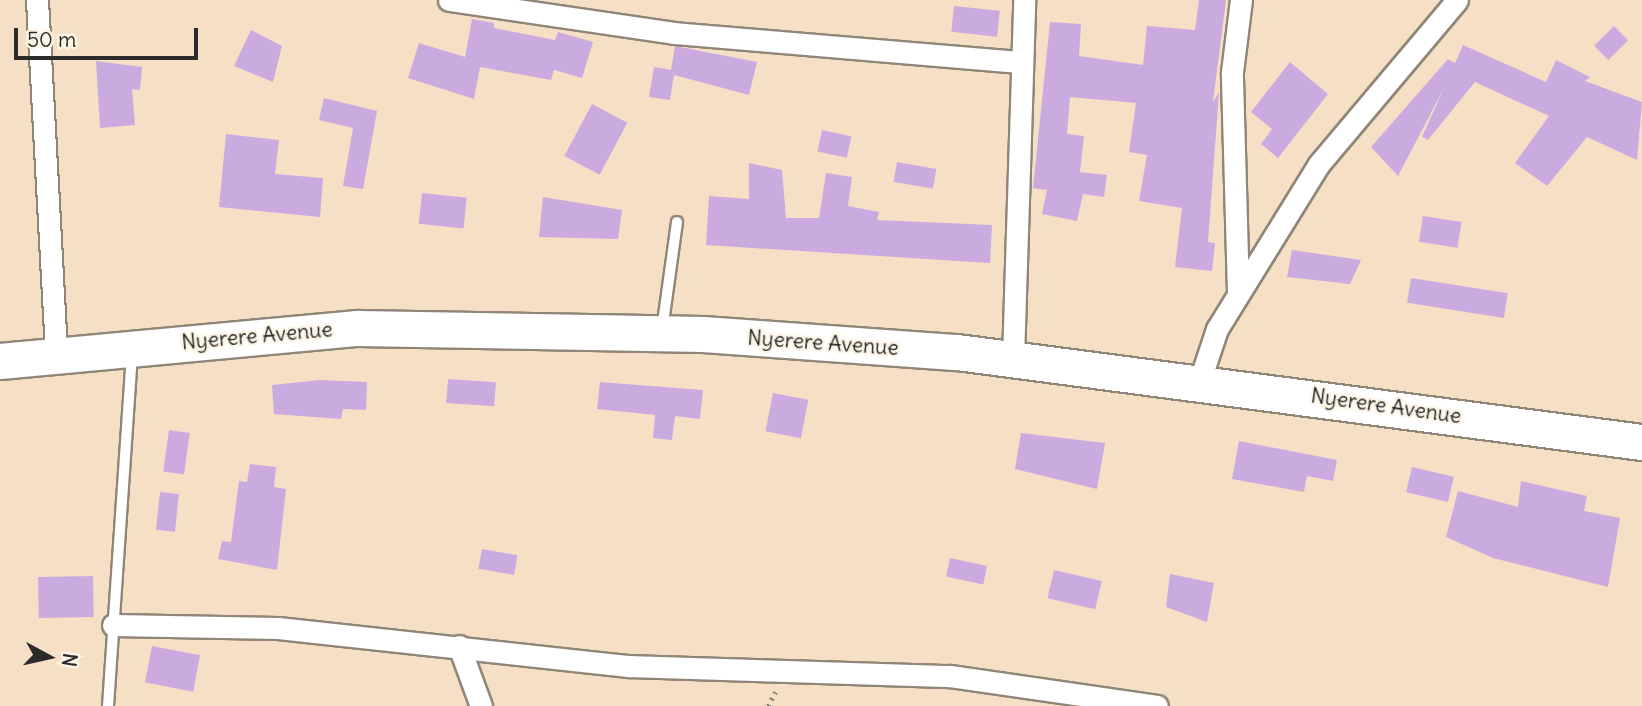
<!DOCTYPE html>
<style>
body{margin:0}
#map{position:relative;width:1642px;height:706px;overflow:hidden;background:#f5e0c6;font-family:Delius,sans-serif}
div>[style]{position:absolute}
.building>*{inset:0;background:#caabe0;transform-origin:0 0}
.path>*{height:4.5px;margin-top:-2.25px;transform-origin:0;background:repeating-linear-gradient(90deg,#908678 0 2px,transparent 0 7px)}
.roads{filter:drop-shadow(2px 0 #908678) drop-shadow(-2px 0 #908678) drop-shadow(0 2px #908678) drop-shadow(0 -2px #908678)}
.lane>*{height:10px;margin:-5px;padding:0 5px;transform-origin:5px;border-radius:5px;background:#fff}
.street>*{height:21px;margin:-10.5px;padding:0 10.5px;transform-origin:10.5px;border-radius:10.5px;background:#fff}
.primary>*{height:35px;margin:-17.5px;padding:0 17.5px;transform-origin:17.5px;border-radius:17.5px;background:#fff}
span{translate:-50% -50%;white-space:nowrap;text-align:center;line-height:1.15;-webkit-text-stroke:5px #fcf5e5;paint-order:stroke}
.street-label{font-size:21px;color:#2b2b2b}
.north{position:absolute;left:14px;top:622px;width:70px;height:70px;-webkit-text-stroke:5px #fcf5e5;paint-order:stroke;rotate:98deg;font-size:19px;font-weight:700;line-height:28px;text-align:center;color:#2b2b2b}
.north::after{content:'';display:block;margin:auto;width:24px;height:32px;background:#2b2b2b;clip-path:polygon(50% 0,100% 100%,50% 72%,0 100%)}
.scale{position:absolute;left:14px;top:28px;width:184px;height:32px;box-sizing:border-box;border:4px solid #2b2b2b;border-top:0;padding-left:9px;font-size:21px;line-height:24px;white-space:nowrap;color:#2b2b2b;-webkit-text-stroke:5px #fcf5e5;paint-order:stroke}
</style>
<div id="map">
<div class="building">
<div style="clip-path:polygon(1199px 0,1226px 0,1213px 102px,1219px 92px,1208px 242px,1215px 243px,1212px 271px,1175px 267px,1182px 208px,1139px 201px,1147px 155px,1129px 152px,1136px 103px,1070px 97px,1067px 134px,1084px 136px,1080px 172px,1107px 175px,1104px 197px,1083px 194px,1077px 221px,1042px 214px,1047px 190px,1033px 188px,1050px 22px,1081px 24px,1079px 56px,1143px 65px,1147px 26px,1195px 30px)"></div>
<div style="left:954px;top:6px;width:46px;height:26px;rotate:6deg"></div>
<div style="clip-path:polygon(472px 19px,494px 23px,494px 28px,555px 40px,558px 32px,593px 42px,582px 78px,554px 70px,551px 80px,480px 67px,474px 99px,408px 78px,419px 43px,465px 57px)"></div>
<div style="left:1614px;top:26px;width:20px;height:28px;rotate:45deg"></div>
<div style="clip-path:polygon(251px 30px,282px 46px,273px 82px,234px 66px)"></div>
<div style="clip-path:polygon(1463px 45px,1546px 82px,1556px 60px,1590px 77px,1585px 81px,1642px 102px,1637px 160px,1587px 137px,1547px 186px,1515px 163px,1549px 116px,1475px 82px,1428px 140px,1422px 137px,1444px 88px,1398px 176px,1371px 147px,1448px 59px,1455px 63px)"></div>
<div style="clip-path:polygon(675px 46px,757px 62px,749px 95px,674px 75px,670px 100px,649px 97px,654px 67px,671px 70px)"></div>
<div style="clip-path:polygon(96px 61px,142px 67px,140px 90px,132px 89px,135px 125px,100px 128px)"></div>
<div style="clip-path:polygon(1290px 62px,1328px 94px,1278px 158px,1261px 144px,1272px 129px,1251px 112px)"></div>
<div style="clip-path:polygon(324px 98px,377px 111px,363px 189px,343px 186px,353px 128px,319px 120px)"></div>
<div style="left:592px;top:104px;width:40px;height:59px;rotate:28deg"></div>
<div style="left:822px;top:130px;width:30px;height:22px;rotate:12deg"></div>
<div style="clip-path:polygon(226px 134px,279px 140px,275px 174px,323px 178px,320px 217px,219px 207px)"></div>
<div style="left:897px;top:162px;width:40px;height:20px;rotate:10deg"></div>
<div style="clip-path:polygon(749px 163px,782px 170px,786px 218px,819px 218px,826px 173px,852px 177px,848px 206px,879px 212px,877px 220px,992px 225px,990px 263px,706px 245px,709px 196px,749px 199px)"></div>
<div style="left:422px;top:193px;width:45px;height:31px;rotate:6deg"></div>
<div style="clip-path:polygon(543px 197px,622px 210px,618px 239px,539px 237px)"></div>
<div style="left:1423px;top:216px;width:39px;height:26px;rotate:9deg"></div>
<div style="clip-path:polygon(1292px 250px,1361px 260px,1350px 284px,1287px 277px)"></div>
<div style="left:1411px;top:278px;width:98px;height:25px;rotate:9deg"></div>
<div style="left:448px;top:379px;width:48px;height:24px;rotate:4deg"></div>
<div style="clip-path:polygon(320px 380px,367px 382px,366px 410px,343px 409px,341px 419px,274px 414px,272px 385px)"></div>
<div style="clip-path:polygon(600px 382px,703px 390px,700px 419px,675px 416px,672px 440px,653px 438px,655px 415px,597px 409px)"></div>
<div style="left:773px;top:393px;width:36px;height:39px;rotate:11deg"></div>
<div style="left:169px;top:430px;width:21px;height:42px;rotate:8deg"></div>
<div style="clip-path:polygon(1021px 433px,1105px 443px,1097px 489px,1015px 469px)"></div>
<div style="clip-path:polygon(1239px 441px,1337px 460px,1333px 481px,1307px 476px,1304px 492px,1232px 479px)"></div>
<div style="clip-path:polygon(250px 464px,276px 467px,274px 487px,286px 489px,277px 570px,218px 559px,222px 541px,231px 542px,239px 481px,247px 482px)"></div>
<div style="left:1412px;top:467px;width:43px;height:26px;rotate:13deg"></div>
<div style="clip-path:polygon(1521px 481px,1587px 496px,1584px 511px,1620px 518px,1608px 587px,1493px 558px,1446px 537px,1458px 491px,1518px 507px)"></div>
<div style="left:160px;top:492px;width:19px;height:38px;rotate:6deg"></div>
<div style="left:482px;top:549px;width:36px;height:20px;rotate:10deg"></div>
<div style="left:950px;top:558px;width:38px;height:19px;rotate:12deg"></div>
<div style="left:1054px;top:570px;width:49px;height:29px;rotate:13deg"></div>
<div style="clip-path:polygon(1170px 574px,1214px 583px,1207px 622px,1166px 607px)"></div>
<div style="left:93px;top:576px;width:41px;height:55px;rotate:89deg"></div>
<div style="left:152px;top:646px;width:49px;height:37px;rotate:11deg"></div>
</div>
<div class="path">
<div style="left:768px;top:706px;width:16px;rotate:-63deg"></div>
</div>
<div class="roads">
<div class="lane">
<div style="left:662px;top:330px;width:109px;rotate:-82.1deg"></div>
<div style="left:108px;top:706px;width:352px;rotate:-86.1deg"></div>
</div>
<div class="street">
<div style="left:37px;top:0;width:356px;rotate:86.9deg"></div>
<div style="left:449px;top:0;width:227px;rotate:8.3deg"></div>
<div style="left:674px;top:33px;width:345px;rotate:4.8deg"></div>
<div style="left:1238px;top:293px;width:221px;rotate:-91.6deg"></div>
<div style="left:1232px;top:72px;width:73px;rotate:-82.9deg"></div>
<div style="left:1013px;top:359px;width:359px;rotate:-88.2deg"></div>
<div style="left:1200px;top:380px;width:54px;rotate:-71.6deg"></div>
<div style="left:1217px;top:329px;width:194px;rotate:-58.3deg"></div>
<div style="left:1319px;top:164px;width:214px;rotate:-49.9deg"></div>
<div style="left:113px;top:625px;width:165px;rotate:1deg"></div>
<div style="left:278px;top:628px;width:354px;rotate:6.2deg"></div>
<div style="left:630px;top:666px;width:320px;rotate:1.8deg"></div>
<div style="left:950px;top:676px;width:209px;rotate:8.2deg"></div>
<div style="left:459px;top:646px;width:64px;rotate:69.9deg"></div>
</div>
<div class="primary">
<div style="left:0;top:361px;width:359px;rotate:-5.3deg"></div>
<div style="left:357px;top:328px;width:346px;rotate:1deg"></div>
<div style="left:703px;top:334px;width:255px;rotate:4.1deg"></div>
<div style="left:957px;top:352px;width:691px;rotate:7.49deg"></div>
</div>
</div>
<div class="street-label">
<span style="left:257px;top:336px;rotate:-5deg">Nyerere Avenue</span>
<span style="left:823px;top:343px;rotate:4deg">Nyerere Avenue</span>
<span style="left:1386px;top:406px;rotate:8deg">Nyerere Avenue</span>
</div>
<div class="north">N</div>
<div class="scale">50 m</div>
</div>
